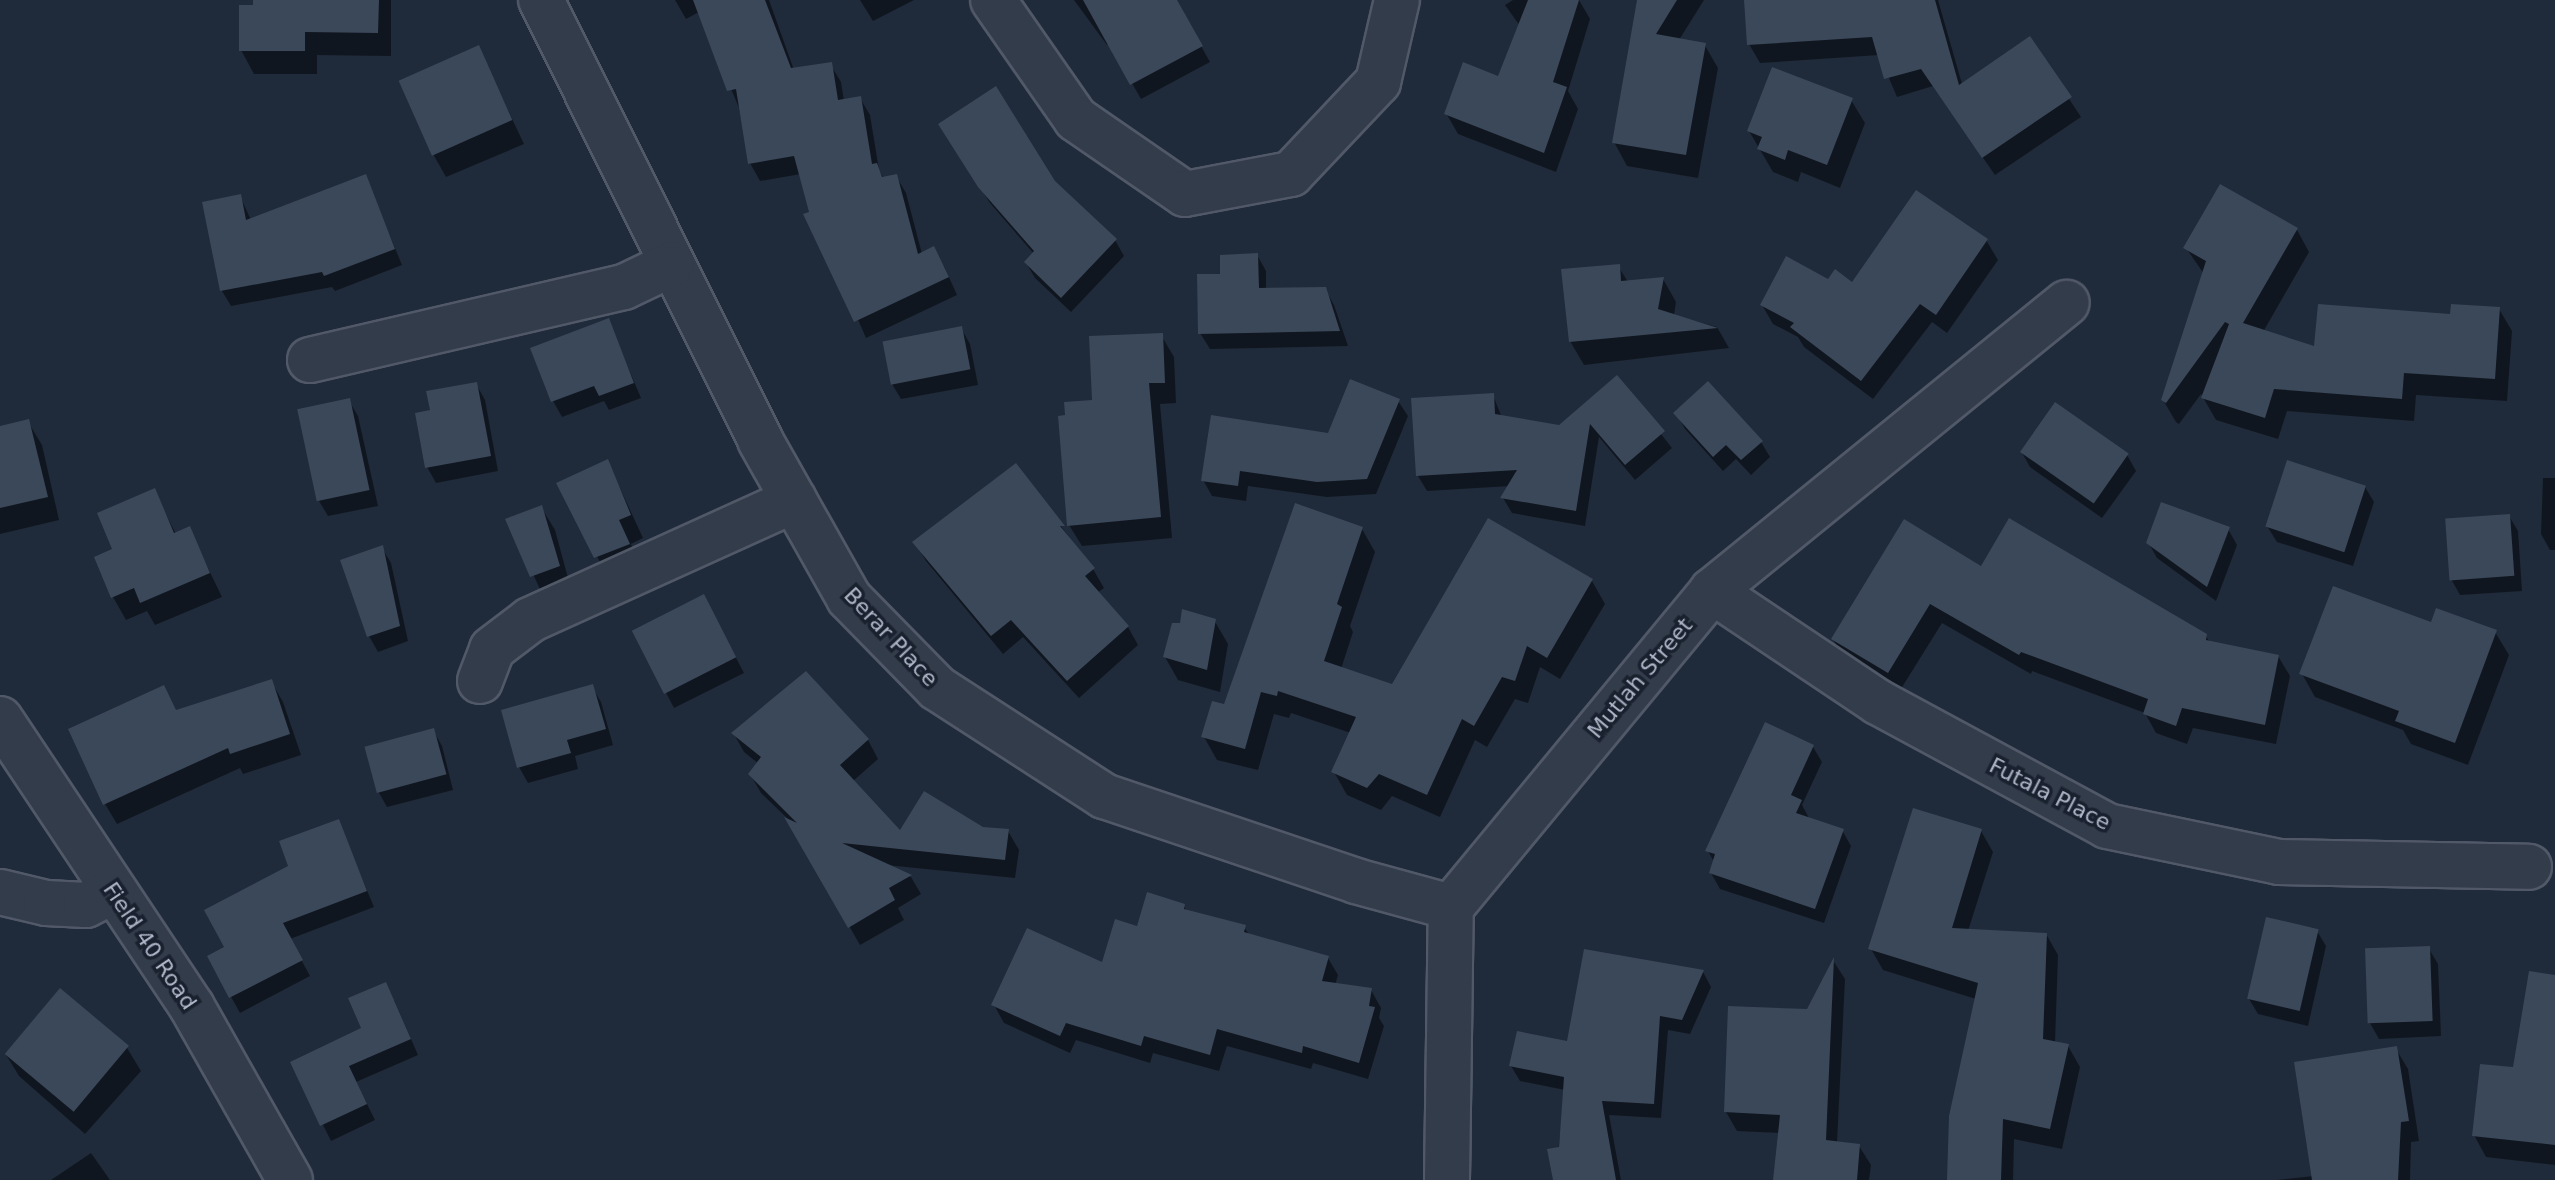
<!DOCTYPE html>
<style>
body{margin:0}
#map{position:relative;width:2555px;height:1180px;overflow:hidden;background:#1f2a3a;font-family:"DejaVu Sans",sans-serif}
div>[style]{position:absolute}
.shadow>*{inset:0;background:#0007}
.building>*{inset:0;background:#3b485a;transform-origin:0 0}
.roads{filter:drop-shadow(2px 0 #515968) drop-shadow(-2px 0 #515968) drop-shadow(0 2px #515968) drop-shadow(0 -2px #515968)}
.minor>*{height:44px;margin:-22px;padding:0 22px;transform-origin:22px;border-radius:22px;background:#333c4a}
span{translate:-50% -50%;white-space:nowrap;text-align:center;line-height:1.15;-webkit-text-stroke:7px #19212f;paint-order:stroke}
.street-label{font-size:22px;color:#aeb6c7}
</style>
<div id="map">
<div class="shadow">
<div style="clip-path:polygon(255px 0,391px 0,391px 56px,317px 55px,317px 74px,254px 74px,241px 50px)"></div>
<div style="clip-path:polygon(675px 0,769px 0,794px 70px,830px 64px,841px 82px,844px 101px,860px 98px,870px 115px,879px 170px,884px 179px,896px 176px,906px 193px,922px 254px,944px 266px,957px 295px,866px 338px,812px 214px,801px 174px,760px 181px,750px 163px,739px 108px,699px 12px,686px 19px)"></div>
<div style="clip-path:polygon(860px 0,914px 0,873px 21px)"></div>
<div style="clip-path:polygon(1074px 0,1175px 0,1210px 62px,1141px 99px,1109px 43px,1107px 45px)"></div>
<div style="clip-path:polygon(1513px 0,1579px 0,1590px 19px,1568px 91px,1578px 109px,1556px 172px,1458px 134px,1446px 113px,1500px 79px,1520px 26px,1505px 5px)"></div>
<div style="clip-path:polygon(1639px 0,1704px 0,1679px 40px,1704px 44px,1718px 68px,1698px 178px,1627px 166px,1614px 142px)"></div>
<div style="clip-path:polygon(1746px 0,1938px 0,1962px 84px,2029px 38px,2081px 117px,1995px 175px,1933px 86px,1897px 97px,1879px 55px,1760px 63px,1749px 44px)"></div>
<div style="clip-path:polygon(478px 47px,524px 144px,446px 177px,433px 154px)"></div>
<div style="clip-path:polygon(1851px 100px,1865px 123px,1840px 188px,1801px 172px,1798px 182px,1773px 172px,1749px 131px)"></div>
<div style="clip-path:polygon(950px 140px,1054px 182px,1115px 240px,1124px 256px,1071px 312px,1035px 278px,1026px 263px,1034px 254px,990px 203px)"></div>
<div style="clip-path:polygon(365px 176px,402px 265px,335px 291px,332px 287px,231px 306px,222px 291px,240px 196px,251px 220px)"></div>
<div style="clip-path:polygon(2297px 230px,2309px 252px,2263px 332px,2316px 348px,2499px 309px,2512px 331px,2507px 401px,2416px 395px,2414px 421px,2287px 411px,2278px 439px,2216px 420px,2201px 394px,2179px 424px,2176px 422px,2163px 400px,2204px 274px,2186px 248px)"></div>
<div style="clip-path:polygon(1986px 240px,1998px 260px,1947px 333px,1932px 322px,1873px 399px,1804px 347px,1798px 337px,1773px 324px,1762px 305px,1828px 281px,1852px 285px)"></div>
<div style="clip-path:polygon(1257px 255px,1266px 271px,1266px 290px,1325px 289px,1334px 305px,1348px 346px,1210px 349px,1200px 333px,1222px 276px)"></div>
<div style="clip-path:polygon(1618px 266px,1628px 282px,1663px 279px,1676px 302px,1674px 315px,1717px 327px,1729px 348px,1584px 365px,1570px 341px)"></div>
<div style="clip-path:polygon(608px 320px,641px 398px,609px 410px,604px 401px,562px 417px,553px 401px)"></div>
<div style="clip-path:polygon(961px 328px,970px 344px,978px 385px,901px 399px,892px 384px,884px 343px)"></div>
<div style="clip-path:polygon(1161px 335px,1174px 357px,1176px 403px,1160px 404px,1172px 538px,1082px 546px,1069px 525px,1094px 401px)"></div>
<div style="clip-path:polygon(1617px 378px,1672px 448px,1635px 480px,1599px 437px,1585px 526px,1512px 513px,1503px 498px,1510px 486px,1427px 491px,1418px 476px,1493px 395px,1502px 418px,1559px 427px)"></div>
<div style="clip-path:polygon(476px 384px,485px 400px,498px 471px,436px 483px,427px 467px,432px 412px)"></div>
<div style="clip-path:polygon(349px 401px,358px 416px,378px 506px,328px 516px,319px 501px)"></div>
<div style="clip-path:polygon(1398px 401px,1408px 416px,1376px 494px,1327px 497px,1248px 486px,1246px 501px,1212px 496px,1203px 480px,1329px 435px)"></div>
<div style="clip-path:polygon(1676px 413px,1761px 442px,1770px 457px,1751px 475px,1736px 459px,1723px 471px,1685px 429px)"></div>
<div style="clip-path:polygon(28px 422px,42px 445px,59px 520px,0 534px,0 428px)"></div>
<div style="clip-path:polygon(2021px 451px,2127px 455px,2136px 471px,2102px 518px,2030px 467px)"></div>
<div style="clip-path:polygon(608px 462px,643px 538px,631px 544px,641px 568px,610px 581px,559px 484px)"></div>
<div style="clip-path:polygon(1016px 466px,1093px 569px,1104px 588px,1097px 593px,1128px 627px,1138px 645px,1079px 698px,1023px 637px,1003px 654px,926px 561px,915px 543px)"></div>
<div style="clip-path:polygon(2543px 478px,2555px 478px,2555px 550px,2550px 550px,2541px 534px)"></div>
<div style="clip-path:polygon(2365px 487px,2374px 502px,2353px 566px,2277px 542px,2267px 526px)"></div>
<div style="clip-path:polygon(154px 491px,176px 534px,189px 529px,222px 597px,155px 625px,147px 611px,126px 620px,113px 597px)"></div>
<div style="clip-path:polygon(541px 507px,555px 530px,571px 589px,545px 600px,508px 520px)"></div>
<div style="clip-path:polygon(2509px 516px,2518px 531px,2522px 591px,2460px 595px,2451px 579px)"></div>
<div style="clip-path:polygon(1489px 521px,1592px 581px,1605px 604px,1560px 679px,1540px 667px,1528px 703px,1515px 699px,1487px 747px,1475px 740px,1440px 817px,1392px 796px,1381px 810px,1347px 795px,1334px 772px,1351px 733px,1291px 713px,1289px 718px,1274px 714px,1258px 770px,1217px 760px,1204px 737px,1362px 529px,1375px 552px,1350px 626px,1353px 632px,1341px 669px,1393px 686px)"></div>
<div style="clip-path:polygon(2228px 529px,2237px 545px,2216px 601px,2157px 558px,2148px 542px)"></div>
<div style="clip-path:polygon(382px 548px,391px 563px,408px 641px,378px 652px,369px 636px)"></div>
<div style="clip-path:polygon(1981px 568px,2206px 636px,2210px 643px,2278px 656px,2290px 676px,2276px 744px,2193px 728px,2187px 744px,2156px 733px,2145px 713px,2032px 671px,2031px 674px,1942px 623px,1899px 692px,1845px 659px,1833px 639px)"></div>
<div style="clip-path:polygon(712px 612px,744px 673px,674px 708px,634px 631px)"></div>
<div style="clip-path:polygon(1214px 620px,1228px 644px,1220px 692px,1178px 680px,1165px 657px,1182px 625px)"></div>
<div style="clip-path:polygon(2432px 624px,2495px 632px,2509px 655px,2468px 765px,2411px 744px,2403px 730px,2315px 697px,2302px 674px)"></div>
<div style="clip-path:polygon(271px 681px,283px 702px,301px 755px,243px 774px,240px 768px,117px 824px,105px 804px,177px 711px)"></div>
<div style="clip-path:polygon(592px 687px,601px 702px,613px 745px,575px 756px,578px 769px,528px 783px,519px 767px)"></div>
<div style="clip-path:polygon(433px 730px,442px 746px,453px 790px,387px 807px,378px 791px)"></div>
<div style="clip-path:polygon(734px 734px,868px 740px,878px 759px,853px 781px,900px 833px,983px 829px,1008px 831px,1019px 850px,1015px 878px,886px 865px,911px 877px,921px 894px,898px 908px,904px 920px,860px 945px,788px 819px,761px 793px,750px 774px,759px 764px,744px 752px)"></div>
<div style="clip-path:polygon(1813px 747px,1822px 762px,1802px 805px,1809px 818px,1842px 830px,1851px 846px,1824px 923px,1720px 889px,1711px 873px,1714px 862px,1708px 851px)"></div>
<div style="clip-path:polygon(338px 821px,374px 907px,290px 939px,310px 976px,240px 1013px,209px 957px,226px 948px,291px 867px)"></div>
<div style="clip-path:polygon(1981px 831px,1993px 852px,1968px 931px,2046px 934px,2058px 955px,2055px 1043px,2068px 1046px,2080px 1067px,2062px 1149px,2014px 1139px,2013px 1180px,1949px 1180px,1976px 999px,1883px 970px,1871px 949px)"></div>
<div style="clip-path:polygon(1184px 906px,1187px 912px,1244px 927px,1250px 936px,1328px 958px,1338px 975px,1335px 985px,1371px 990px,1381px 1008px,1379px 1018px,1384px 1026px,1368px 1079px,1313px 1063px,1311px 1069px,1227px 1046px,1219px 1071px,1153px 1053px,1150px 1063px,1076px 1040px,1070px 1053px,1004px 1023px,994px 1005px,1103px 964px,1138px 929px)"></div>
<div style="clip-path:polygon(2317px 931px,2326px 946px,2308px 1026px,2258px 1014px,2249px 999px)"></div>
<div style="clip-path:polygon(2429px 949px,2438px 964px,2441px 1036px,2379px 1039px,2370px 1023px)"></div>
<div style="clip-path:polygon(1834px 962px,1845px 979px,1837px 1143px,1859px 1146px,1871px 1165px,1869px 1180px,1775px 1180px,1780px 1133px,1737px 1131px,1726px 1112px,1808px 1011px)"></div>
<div style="clip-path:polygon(1703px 972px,1711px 987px,1690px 1034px,1668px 1030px,1661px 1118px,1609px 1115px,1621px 1180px,1555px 1180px,1565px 1090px,1520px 1081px,1511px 1066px,1568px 1043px)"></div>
<div style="clip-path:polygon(2555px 977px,2555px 1165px,2486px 1157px,2474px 1135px,2515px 1070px)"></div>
<div style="clip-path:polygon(394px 1000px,418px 1055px,356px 1082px,375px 1120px,331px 1141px,292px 1063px,364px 1029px)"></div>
<div style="clip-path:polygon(127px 1048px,141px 1071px,85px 1134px,19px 1076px,5px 1053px)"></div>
<div style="clip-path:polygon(2396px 1049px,2408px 1069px,2419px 1141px,2411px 1142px,2410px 1180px,2277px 1180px,2314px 1176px)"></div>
<div style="clip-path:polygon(91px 1153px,110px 1180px,51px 1180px)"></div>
</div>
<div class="building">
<div style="clip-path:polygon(253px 0,379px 0,378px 33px,305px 32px,305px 51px,239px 51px,239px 5px,253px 5px)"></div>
<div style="clip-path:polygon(693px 0,765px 0,791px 68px,832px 62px,838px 100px,861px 96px,872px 164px,877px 163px,882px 177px,897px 174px,918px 254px,934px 246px,949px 277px,854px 322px,803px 214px,809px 212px,794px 156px,748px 164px,736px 89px,727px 91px)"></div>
<div style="clip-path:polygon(1083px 0,1177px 0,1203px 46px,1130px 85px)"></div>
<div style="clip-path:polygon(1528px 0,1579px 0,1553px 82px,1567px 87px,1544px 153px,1444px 114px,1463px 62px,1498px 76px)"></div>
<div style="clip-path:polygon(1637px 0,1677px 0,1656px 34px,1706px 43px,1686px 155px,1612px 143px)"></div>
<div style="clip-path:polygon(1744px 0,1935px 0,1959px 85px,2030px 36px,2072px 97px,1982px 158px,1921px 69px,1884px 79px,1872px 37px,1747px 45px)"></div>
<div style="left:479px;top:45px;width:82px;height:88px;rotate:66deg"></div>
<div style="clip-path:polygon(1772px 67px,1853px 98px,1827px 165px,1788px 150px,1785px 160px,1757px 149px,1762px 137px,1747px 131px)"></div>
<div style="clip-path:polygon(996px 86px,1055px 181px,1117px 239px,1061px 298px,1024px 262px,1034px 251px,978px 187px,938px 124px)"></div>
<div style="clip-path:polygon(366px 174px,395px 249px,324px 276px,322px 272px,220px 291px,202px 202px,241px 194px,246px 220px)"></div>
<div style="clip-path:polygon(2220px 184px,2298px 228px,2243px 323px,2314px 346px,2318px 304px,2450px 314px,2451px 304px,2500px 307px,2495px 379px,2404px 373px,2402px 399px,2274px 389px,2265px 418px,2201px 398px,2229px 324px,2225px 322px,2166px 403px,2161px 400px,2206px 261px,2183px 248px)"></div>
<div style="clip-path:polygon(1916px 190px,1988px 239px,1936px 315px,1920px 304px,1861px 381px,1790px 327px,1794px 323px,1760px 305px,1786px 256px,1828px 279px,1835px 269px,1852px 282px)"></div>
<div style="clip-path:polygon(1258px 253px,1259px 288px,1326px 287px,1340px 331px,1198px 334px,1197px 274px,1220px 274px,1220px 255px)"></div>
<div style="clip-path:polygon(1620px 264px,1621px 281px,1664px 277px,1658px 309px,1718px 328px,1569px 342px,1561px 269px)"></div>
<div style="clip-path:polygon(609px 318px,634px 383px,599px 396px,594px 386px,551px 402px,530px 348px)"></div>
<div style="left:962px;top:326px;width:44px;height:81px;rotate:79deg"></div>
<div style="clip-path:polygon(1163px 333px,1165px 383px,1149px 383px,1161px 517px,1067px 526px,1058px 416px,1065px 415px,1064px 402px,1092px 400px,1089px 336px)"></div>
<div style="clip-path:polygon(1617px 375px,1665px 431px,1625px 465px,1590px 424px,1576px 511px,1500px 498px,1517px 470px,1416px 476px,1411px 398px,1494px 393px,1495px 414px,1559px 425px)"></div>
<div style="clip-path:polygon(1350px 379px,1400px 399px,1367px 479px,1317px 482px,1240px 471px,1238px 486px,1201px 481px,1211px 415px,1328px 433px)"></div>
<div style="clip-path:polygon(1708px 381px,1763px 441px,1741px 460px,1726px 445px,1713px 457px,1673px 413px)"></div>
<div style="clip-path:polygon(477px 382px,491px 456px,425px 468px,415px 413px,430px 410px,426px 391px)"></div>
<div style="left:350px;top:398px;width:94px;height:54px;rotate:78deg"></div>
<div style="left:2055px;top:402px;width:90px;height:61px;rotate:35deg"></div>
<div style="clip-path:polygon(29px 419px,48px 497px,0 508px,0 426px)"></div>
<div style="clip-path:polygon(608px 459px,631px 515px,619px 520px,630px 544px,594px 558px,556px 483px)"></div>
<div style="left:2287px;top:460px;width:83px;height:70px;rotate:18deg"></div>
<div style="clip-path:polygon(1016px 463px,1065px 526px,1060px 526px,1095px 568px,1085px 576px,1129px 626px,1067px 681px,1011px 620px,991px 636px,912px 542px)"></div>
<div style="clip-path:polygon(155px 488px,174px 533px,190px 526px,210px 573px,140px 603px,134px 588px,111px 598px,94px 557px,112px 549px,97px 513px)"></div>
<div style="clip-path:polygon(2161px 502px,2230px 527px,2207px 587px,2146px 543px)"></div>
<div style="clip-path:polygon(1295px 503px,1363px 527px,1337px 604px,1342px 607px,1324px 661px,1392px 684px,1488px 518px,1593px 579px,1547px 658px,1527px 646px,1515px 681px,1502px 677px,1474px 726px,1462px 719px,1427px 795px,1379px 774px,1367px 788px,1331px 772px,1356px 717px,1278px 691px,1277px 696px,1261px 692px,1245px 749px,1201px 737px,1212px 701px,1224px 704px)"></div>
<div style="clip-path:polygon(542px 505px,560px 566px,530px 577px,505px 519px)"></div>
<div style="left:2510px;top:514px;width:62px;height:65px;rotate:86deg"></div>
<div style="clip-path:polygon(2009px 518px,2207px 634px,2206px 640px,2279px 655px,2265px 725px,2182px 708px,2176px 726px,2143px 714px,2148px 699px,2021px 652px,2019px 655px,1930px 604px,1888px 673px,1831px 639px,1904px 519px,1981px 566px)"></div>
<div style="clip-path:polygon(383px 545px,400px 626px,367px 637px,340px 560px)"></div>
<div style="clip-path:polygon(2333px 586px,2431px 622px,2436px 608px,2497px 630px,2455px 743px,2395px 721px,2399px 711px,2299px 674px)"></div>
<div style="left:704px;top:594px;width:71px;height:81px;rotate:63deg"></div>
<div style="clip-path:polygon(1182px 609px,1216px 619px,1207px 670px,1163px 657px,1172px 623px,1180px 623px)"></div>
<div style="clip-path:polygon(806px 671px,869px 739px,840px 765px,900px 830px,924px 791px,983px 827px,1009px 829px,1005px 860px,842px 843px,912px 875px,889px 888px,895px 900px,848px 928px,784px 817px,797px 823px,748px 774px,761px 757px,731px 733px)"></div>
<div style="clip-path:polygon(272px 679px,290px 734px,230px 754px,228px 748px,103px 805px,68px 729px,164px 685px,176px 710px)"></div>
<div style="clip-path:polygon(593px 684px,606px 729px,567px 740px,571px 753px,517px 768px,501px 710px)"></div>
<div style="clip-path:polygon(1765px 722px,1814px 745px,1791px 795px,1802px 800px,1796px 813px,1844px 829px,1815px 909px,1709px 873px,1715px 854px,1705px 851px)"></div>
<div style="left:434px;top:728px;width:48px;height:72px;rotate:75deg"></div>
<div style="clip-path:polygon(1913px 808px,1982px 829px,1952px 928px,2047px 933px,2043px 1039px,2069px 1044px,2050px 1129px,2003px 1119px,2001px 1180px,1947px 1180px,1949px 1116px,1978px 983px,1868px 949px)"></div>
<div style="clip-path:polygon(339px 819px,367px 891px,283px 923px,303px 960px,229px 998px,207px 956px,224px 947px,204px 910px,288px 866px,279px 841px)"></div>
<div style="clip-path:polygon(1147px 892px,1185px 904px,1184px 909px,1246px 925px,1244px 932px,1329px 956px,1322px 981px,1372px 988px,1369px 1006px,1375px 1007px,1359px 1063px,1303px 1046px,1302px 1053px,1217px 1029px,1210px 1055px,1144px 1036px,1141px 1046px,1066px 1023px,1060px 1036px,991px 1005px,1027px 928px,1102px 962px,1115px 919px,1137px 926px)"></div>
<div style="left:2266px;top:917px;width:54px;height:84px;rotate:13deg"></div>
<div style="left:2430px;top:946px;width:75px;height:65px;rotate:88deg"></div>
<div style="clip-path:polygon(1584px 949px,1704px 970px,1682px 1020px,1660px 1016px,1654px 1104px,1602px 1101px,1616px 1180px,1553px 1180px,1547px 1149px,1559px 1147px,1564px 1077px,1509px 1066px,1517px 1031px,1567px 1041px)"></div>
<div style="clip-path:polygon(1834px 957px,1826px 1140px,1860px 1144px,1857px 1180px,1773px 1180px,1780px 1115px,1724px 1112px,1728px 1006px,1807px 1009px)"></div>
<div style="clip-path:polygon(2529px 971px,2555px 975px,2555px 1145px,2472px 1136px,2480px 1064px,2513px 1067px)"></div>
<div style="clip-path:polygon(386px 982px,411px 1039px,349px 1066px,367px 1104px,320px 1126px,290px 1062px,361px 1028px,348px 998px)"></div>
<div style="left:60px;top:988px;width:90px;height:86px;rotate:40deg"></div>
<div style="clip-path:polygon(2397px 1046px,2409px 1121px,2401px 1122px,2398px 1180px,2312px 1180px,2294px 1062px)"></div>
</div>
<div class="roads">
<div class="minor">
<div style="left:541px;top:0;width:491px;rotate:63.5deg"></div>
<div style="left:760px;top:440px;width:181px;rotate:60.6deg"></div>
<div style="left:849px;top:598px;width:126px;rotate:45.6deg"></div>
<div style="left:937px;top:688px;width:199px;rotate:32.9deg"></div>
<div style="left:1104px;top:796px;width:266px;rotate:18.6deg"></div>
<div style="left:1356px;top:881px;width:98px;rotate:15.3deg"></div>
<div style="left:993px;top:0;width:145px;rotate:55.1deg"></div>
<div style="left:1076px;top:119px;width:132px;rotate:34.5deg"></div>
<div style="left:1185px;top:194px;width:108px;rotate:-10.7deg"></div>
<div style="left:1291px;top:174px;width:127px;rotate:-46.6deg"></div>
<div style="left:1378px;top:82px;width:84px;rotate:-77deg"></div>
<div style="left:310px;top:360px;width:322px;rotate:-13.1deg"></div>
<div style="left:624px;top:287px;width:53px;rotate:-25.6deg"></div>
<div style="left:1712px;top:591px;width:200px;rotate:33.8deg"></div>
<div style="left:1878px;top:702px;width:260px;rotate:28.4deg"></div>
<div style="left:2107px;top:826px;width:176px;rotate:11.8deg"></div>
<div style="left:2279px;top:862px;width:250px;rotate:1.1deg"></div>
<div style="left:480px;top:681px;width:34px;rotate:-69deg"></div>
<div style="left:492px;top:649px;width:48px;rotate:-37.3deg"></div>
<div style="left:530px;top:620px;width:290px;rotate:-24.4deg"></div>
<div style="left:0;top:719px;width:346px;rotate:56.3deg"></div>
<div style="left:192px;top:1007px;width:199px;rotate:60.5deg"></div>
<div style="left:0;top:892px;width:47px;rotate:13.4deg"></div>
<div style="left:46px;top:903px;width:40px;rotate:2.9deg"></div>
<div style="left:86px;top:905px;width:30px;rotate:-27deg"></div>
<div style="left:1447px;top:1180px;width:273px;rotate:-89.2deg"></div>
<div style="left:1451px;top:907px;width:410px;rotate:-50.4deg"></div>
<div style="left:1712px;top:591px;width:457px;rotate:-39.1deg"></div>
</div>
</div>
<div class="street-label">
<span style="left:891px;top:637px;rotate:47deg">Berar Place</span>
<span style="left:1640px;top:678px;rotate:-50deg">Mutlah Street</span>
<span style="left:2050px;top:794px;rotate:27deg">Futala Place</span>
<span style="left:150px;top:946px;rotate:56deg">Field 40 Road</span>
</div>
</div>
